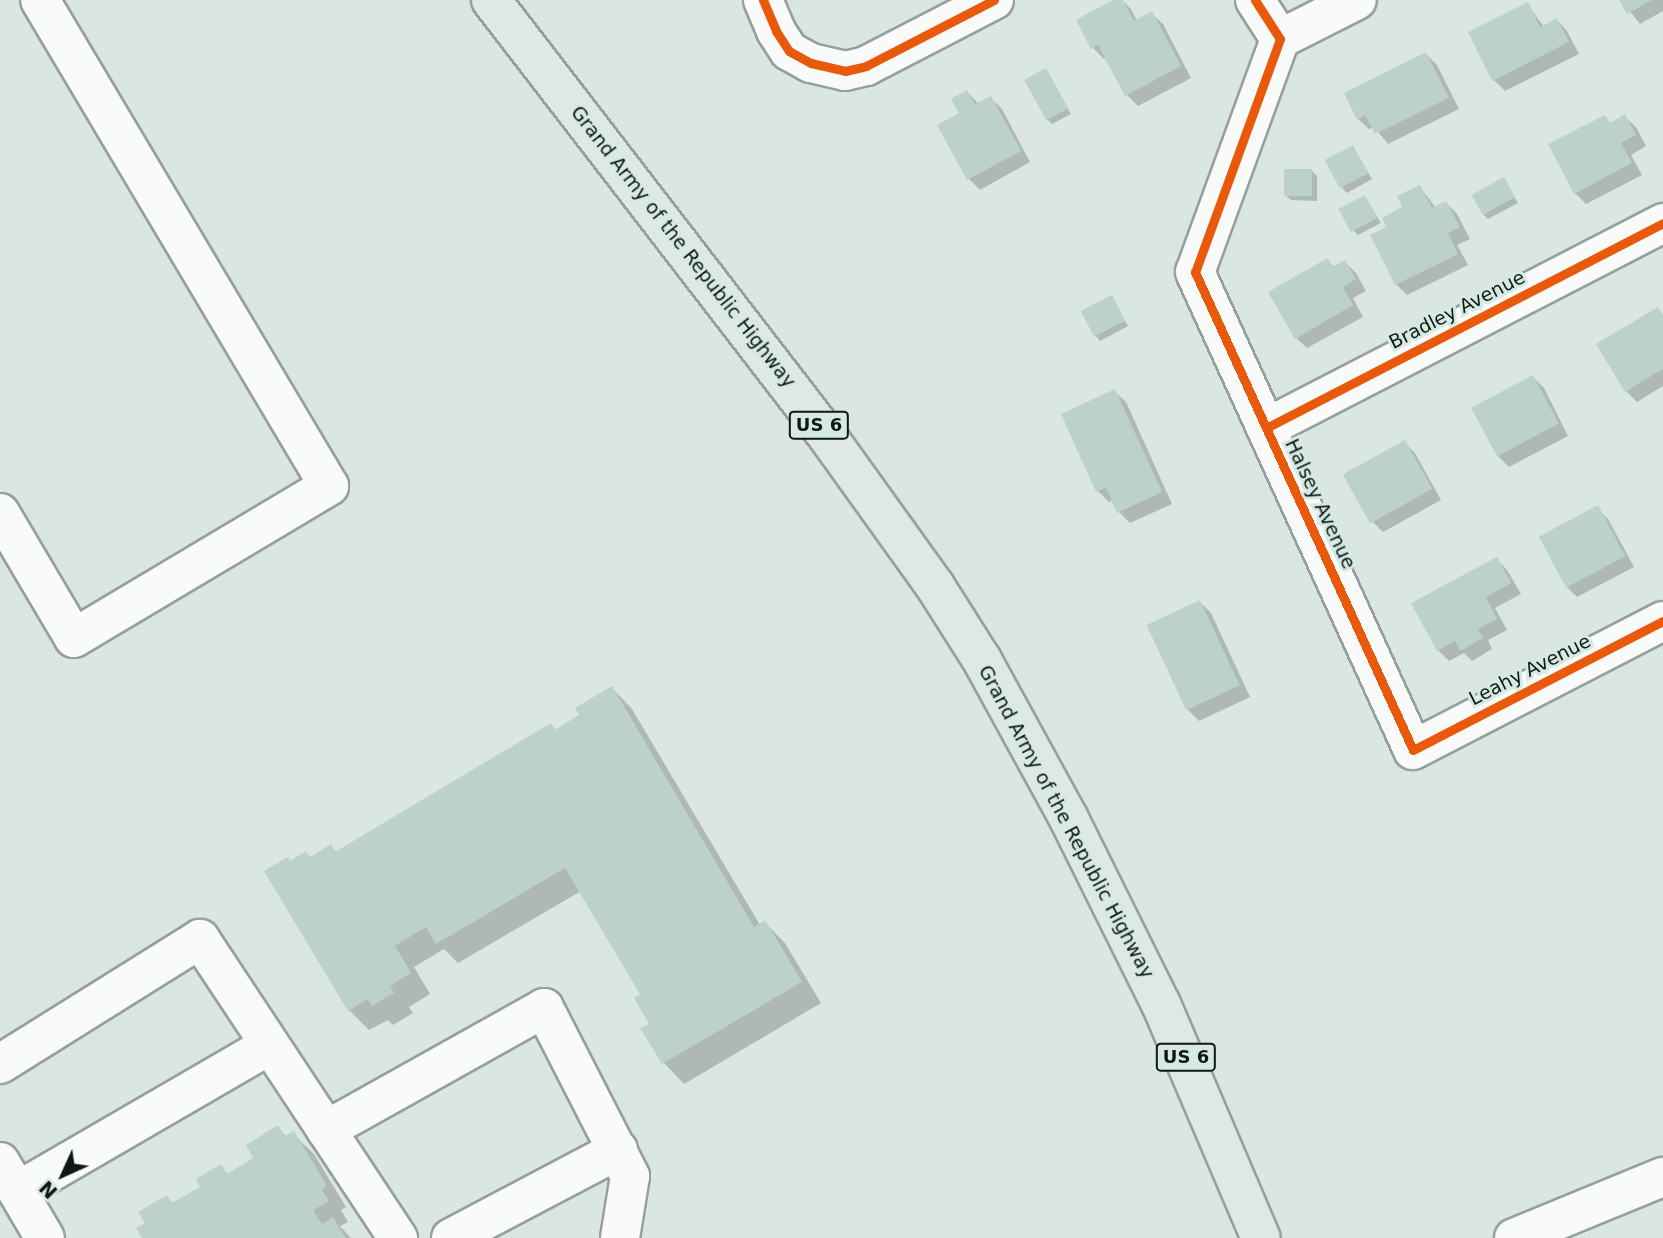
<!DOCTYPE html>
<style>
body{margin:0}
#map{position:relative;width:1663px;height:1238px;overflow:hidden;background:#dae6e1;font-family:"DejaVu Sans",sans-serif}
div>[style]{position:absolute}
.shadow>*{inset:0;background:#0003}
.building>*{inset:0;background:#bcd1c9;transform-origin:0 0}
.roads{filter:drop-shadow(2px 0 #969f9c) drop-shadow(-2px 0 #969f9c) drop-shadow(0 2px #969f9c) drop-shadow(0 -2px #969f9c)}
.minor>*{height:38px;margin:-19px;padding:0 19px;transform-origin:19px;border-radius:19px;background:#f9fbfa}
.major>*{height:38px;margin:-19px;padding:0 19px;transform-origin:19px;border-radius:19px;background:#dee9e6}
.cycleway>*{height:9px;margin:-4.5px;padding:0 4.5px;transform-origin:4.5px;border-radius:4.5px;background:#e8590c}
span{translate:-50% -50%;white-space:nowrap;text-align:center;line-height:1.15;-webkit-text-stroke:6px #d6eae2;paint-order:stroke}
.shield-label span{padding:2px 5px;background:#d6eae2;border:2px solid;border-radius:5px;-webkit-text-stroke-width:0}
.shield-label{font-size:18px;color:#101715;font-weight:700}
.street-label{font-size:19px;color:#101715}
.north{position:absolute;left:28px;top:1140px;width:70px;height:70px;-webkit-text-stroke:5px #d6eae2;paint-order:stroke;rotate:225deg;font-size:19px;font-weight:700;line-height:28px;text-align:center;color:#101715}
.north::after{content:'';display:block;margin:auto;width:24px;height:32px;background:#101715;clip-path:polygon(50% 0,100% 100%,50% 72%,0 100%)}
</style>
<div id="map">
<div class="shadow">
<div style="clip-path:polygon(1117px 0,1122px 0,1131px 9px,1137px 21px,1152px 14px,1163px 24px,1191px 78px,1138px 106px,1127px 95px,1107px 57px,1104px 59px,1093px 48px)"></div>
<div style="clip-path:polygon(1621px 0,1663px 0,1663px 11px,1640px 24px)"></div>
<div style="clip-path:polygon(1528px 5px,1544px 27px,1557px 20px,1567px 31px,1579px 54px,1505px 91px,1494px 80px,1471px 33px)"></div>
<div style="clip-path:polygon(1426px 54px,1437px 65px,1459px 109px,1388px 144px,1374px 127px,1369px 129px,1358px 119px)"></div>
<div style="clip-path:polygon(1046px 70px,1071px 114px,1052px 124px,1047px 119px)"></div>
<div style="clip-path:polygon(967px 92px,979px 104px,991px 98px,1002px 109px,1030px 162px,980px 190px,969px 179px,962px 113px)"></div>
<div style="clip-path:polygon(1604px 117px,1611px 124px,1625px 117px,1636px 127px,1646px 146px,1631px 155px,1642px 175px,1586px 204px,1575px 193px)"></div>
<div style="clip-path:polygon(1353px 147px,1372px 179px,1347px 193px,1342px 188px)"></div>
<div style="clip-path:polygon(1312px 171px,1317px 176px,1317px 201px,1291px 200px,1285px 195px)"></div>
<div style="clip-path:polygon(1503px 179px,1518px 203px,1488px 219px,1483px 214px)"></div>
<div style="clip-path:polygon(1420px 187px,1436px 208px,1446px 203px,1457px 214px,1470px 239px,1457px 245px,1468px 265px,1407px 295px,1396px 284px,1372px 236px,1389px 228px)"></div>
<div style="clip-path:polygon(1365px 197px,1381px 223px,1358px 235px,1353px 230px)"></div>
<div style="clip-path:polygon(1327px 260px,1335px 268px,1345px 262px,1356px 273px,1366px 291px,1353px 298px,1363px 317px,1307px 348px,1296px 338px)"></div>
<div style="clip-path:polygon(1112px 298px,1128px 326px,1100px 341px,1095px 335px)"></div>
<div style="clip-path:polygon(1657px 309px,1663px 315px,1663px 386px,1637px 402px,1626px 391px)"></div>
<div style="clip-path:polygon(1533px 377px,1544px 388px,1568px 436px,1509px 467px,1498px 456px)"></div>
<div style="clip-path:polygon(1115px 392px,1126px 402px,1172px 504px,1130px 523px,1119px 512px,1113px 500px,1109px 502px,1098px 491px)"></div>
<div style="clip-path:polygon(1404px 442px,1415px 453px,1441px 500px,1383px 532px,1372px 521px,1346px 475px)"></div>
<div style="clip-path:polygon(1597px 508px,1608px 519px,1634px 567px,1577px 597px,1566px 586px,1541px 537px)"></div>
<div style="clip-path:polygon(1496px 559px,1507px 570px,1521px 594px,1495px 608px,1507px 630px,1488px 640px,1492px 649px,1472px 661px,1464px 653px,1449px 661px,1438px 650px)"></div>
<div style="clip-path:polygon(1200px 602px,1211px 613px,1250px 697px,1199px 721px,1188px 710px)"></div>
<div style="clip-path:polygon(612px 688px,632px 709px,760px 925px,765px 923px,785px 943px,821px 1003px,684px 1084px,664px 1063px,643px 1029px,651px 1024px,643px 994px,581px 891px,458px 963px,444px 949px,414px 967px,430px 994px,409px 1007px,413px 1013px,393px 1025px,388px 1020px,369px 1030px,349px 1010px,290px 862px,311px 858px,331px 846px,337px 853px,551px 725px,557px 731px,582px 716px)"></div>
<div style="clip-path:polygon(278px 1128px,287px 1137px,293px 1134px,314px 1154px,346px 1207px,341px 1210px,348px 1222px,340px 1226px,351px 1238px,144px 1238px,148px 1224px,166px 1197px,174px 1204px,202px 1187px,220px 1166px,228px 1174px,255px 1158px)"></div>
</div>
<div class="building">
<div style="clip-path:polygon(1113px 0,1123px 0,1134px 21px,1152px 11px,1181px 66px,1125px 96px,1098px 45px,1091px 49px,1076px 20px)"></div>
<div style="clip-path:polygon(1619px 0,1652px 0,1627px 14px)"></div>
<div style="clip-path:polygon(1528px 2px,1540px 27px,1557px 18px,1569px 42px,1492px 81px,1468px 32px)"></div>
<div style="clip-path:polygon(1426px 52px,1449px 98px,1375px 134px,1365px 115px,1357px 120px,1344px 93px)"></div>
<div style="left:1046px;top:68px;width:46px;height:25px;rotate:61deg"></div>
<div style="clip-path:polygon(967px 90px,975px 104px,991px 96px,1021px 151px,967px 180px,937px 125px,959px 113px,951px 99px)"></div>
<div style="clip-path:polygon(1625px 114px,1636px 135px,1621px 143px,1632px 163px,1574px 194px,1548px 144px,1605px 115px,1610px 123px)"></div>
<div style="left:1353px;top:145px;width:32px;height:32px;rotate:62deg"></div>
<div style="left:1284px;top:169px;width:28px;height:27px"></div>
<div style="left:1504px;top:177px;width:23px;height:37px;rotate:61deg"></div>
<div style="clip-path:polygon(1420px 185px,1432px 208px,1446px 201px,1460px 227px,1448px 233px,1458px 254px,1395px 285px,1370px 235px,1386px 227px,1382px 218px,1402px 207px,1397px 196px)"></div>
<div style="left:1365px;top:195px;width:26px;height:30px;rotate:62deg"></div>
<div style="clip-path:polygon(1328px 258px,1332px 267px,1345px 260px,1356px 279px,1343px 287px,1353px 305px,1295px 339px,1268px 292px)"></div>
<div style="left:1112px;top:295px;width:29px;height:35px;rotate:63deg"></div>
<div style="clip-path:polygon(1658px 307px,1663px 316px,1663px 369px,1625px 392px,1596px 344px)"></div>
<div style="left:1533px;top:375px;width:55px;height:70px;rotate:62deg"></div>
<div style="clip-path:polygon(1115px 389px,1162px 492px,1117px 513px,1106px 488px,1096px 492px,1061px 414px)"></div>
<div style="left:1405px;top:440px;width:56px;height:71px;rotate:61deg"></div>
<div style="left:1598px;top:505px;width:58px;height:67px;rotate:62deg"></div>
<div style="clip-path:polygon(1497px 557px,1511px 583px,1486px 597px,1497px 619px,1478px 629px,1483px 638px,1460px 651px,1455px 641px,1437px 651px,1411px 603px)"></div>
<div style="left:1200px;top:600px;width:94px;height:59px;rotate:65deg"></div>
<div style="clip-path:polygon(612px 686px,754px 927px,765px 920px,802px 982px,662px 1064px,640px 1028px,649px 1024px,634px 998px,640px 994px,565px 868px,436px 944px,426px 927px,395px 946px,411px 973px,390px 986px,394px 993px,372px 1006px,368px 999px,348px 1011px,264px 871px,288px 857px,290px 861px,306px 851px,310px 857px,331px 844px,335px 852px,551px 723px,555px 730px,579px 715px,575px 708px)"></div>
<div style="clip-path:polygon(278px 1125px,285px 1136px,294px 1131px,327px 1186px,322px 1190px,329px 1201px,313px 1210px,322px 1224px,333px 1217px,346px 1238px,142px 1238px,136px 1228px,145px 1223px,138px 1212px,167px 1195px,172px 1203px,200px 1187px,196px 1179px,221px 1164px,227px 1174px,253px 1158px,246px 1145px)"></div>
</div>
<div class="roads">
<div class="minor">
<div style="left:763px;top:0;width:34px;rotate:67deg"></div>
<div style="left:776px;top:31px;width:24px;rotate:57deg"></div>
<div style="left:789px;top:51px;width:25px;rotate:29deg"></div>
<div style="left:811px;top:63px;width:35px;rotate:13deg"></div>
<div style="left:845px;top:71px;width:22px;rotate:-13deg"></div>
<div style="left:866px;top:66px;width:144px;rotate:-27.3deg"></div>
<div style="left:1255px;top:0;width:46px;rotate:57.3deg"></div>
<div style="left:1280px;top:39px;width:248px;rotate:110deg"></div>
<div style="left:1195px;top:272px;width:525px;rotate:65.48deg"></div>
<div style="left:1413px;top:750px;width:281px;rotate:-27.3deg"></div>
<div style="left:1280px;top:39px;width:86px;rotate:-26.9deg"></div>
<div style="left:1266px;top:428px;width:447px;rotate:-27.3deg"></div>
<div style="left:0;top:513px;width:145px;rotate:59.4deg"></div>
<div style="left:74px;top:638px;width:297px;rotate:-30.8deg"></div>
<div style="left:329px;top:486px;width:565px;rotate:-120.74deg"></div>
<div style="left:0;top:1064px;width:236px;rotate:-32deg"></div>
<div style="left:200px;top:939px;width:359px;rotate:56.5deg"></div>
<div style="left:326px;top:1130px;width:250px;rotate:-29.2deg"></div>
<div style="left:544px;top:1008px;width:189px;rotate:62.9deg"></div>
<div style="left:630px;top:1176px;width:63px;rotate:99.2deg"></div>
<div style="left:0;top:1162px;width:88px;rotate:59.4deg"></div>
<div style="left:18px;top:1191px;width:291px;rotate:-30.1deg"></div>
<div style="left:451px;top:1238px;width:189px;rotate:-27.8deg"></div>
<div style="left:1514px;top:1238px;width:161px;rotate:-22.3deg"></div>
</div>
<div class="major">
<div style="left:491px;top:0;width:552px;rotate:52.36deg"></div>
<div style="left:828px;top:437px;width:183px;rotate:54.3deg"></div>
<div style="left:935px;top:586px;width:88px;rotate:57.6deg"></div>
<div style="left:982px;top:660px;width:179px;rotate:61.3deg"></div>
<div style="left:1068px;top:817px;width:209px;rotate:63.6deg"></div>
<div style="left:1161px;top:1004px;width:254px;rotate:66.9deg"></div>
</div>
</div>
<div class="cycleway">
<div style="left:763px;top:0;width:34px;rotate:67deg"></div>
<div style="left:776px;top:31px;width:24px;rotate:57deg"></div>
<div style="left:789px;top:51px;width:25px;rotate:29deg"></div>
<div style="left:811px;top:63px;width:35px;rotate:13deg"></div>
<div style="left:845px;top:71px;width:22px;rotate:-13deg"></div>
<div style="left:866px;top:66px;width:144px;rotate:-27.3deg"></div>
<div style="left:1255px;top:0;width:46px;rotate:57.3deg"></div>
<div style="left:1280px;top:39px;width:248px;rotate:110deg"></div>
<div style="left:1195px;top:272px;width:525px;rotate:65.48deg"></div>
<div style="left:1413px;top:750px;width:281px;rotate:-27.3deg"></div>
<div style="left:1266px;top:428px;width:447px;rotate:-27.3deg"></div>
</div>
<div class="shield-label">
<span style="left:819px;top:425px">US 6</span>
<span style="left:1186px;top:1057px">US 6</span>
</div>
<div class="street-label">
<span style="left:683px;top:247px;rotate:52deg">Grand Army of the Republic Highway</span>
<span style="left:1457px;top:310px;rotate:-27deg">Bradley Avenue</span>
<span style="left:1320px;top:504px;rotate:65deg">Halsey Avenue</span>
<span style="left:1530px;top:670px;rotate:-27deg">Leahy Avenue</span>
<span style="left:1066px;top:822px;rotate:62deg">Grand Army of the Republic Highway</span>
</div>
<div class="north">N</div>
</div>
